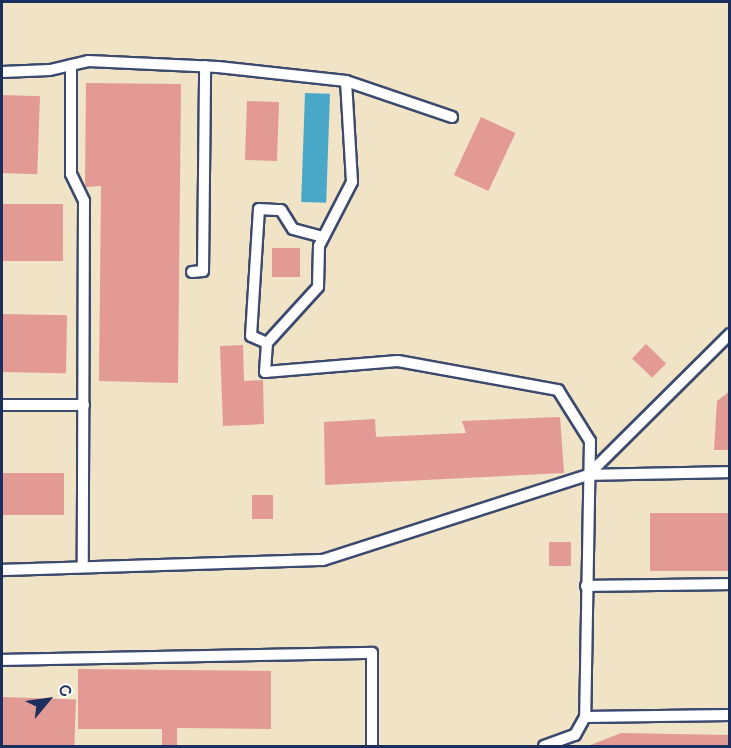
<!DOCTYPE html>
<meta charset="utf-8">
<style>
body{margin:0}
#map{position:relative;width:731px;height:748px;overflow:hidden;background:#f0e3c6;font-family:"Balsamiq Sans",sans-serif}
div>[style]{position:absolute}
.water>*{inset:0;background:#49a7c7;transform-origin:0 0}
.building>*{inset:0;background:#e39994;transform-origin:0 0}
.roads{filter:drop-shadow(2px 0 #3b4a6e) drop-shadow(-2px 0 #3b4a6e) drop-shadow(0 2px #3b4a6e) drop-shadow(0 -2px #3b4a6e)}
.service>*{height:10px;margin:-5px;padding:0 5px;transform-origin:5px;border-radius:5px;background:#fff}
span{translate:-50% -50%;white-space:nowrap;text-align:center;line-height:1.15;-webkit-text-stroke:4.5px #fdfcf7;paint-order:stroke}
.frame{position:absolute;inset:0;border:3px solid #1b2f5e;pointer-events:none}
.north{position:absolute;left:18px;top:670px;width:60px;height:60px;-webkit-text-stroke:4px #fdfcf7;paint-order:stroke;rotate:61deg;font-size:16px;font-weight:700;line-height:24px;text-align:center;color:#1b2f5e}
.north::after{content:'';display:block;margin:auto;width:21px;height:27px;background:#1b2f5e;clip-path:polygon(50% 0,100% 100%,50% 72%,0 100%)}
</style>
<div id="map">
<div class="water">
<div style="left:305px;top:93px;width:25px;height:109px;rotate:2deg"></div>
</div>
<div class="building">
<div style="clip-path:polygon(86px 83px,181px 84px,178px 383px,99px 381px,101px 186px,85px 187px)"></div>
<div style="left:2px;top:95px;width:38px;height:78px;rotate:2deg"></div>
<div style="left:247px;top:101px;width:32px;height:59px;rotate:2deg"></div>
<div style="left:481px;top:117px;width:38px;height:64px;rotate:25deg"></div>
<div style="left:2px;top:204px;width:61px;height:57px"></div>
<div style="left:272px;top:248px;width:28px;height:29px"></div>
<div style="left:2px;top:314px;width:65px;height:58px;rotate:1deg"></div>
<div style="left:646px;top:344px;width:28px;height:20px;rotate:44deg"></div>
<div style="clip-path:polygon(243px 345px,244px 381px,263px 380px,264px 424px,223px 426px,220px 346px)"></div>
<div style="clip-path:polygon(730px 391px,730px 450px,714px 450px,717px 401px)"></div>
<div style="clip-path:polygon(560px 417px,564px 473px,325px 485px,324px 422px,375px 419px,376px 437px,466px 433px,462px 421px)"></div>
<div style="left:64px;top:473px;width:42px;height:62px;rotate:90deg"></div>
<div style="left:252px;top:495px;width:21px;height:24px"></div>
<div style="left:650px;top:513px;width:80px;height:58px"></div>
<div style="left:549px;top:542px;width:22px;height:24px"></div>
<div style="clip-path:polygon(78px 669px,271px 671px,271px 729px,177px 728px,177px 746px,162px 746px,162px 729px,78px 729px)"></div>
<div style="left:2px;top:697px;width:74px;height:49px;rotate:2deg"></div>
<div style="clip-path:polygon(621px 733px,730px 735px,730px 746px,588px 746px)"></div>
</div>
<div class="roads">
<div class="service">
<div style="left:71px;top:65px;width:109px;rotate:90deg"></div>
<div style="left:71px;top:174px;width:30px;rotate:64deg"></div>
<div style="left:84px;top:201px;width:366px;rotate:90.2deg"></div>
<div style="left:2px;top:72px;width:48px;rotate:-2.4deg"></div>
<div style="left:50px;top:70px;width:39px;rotate:-13deg"></div>
<div style="left:88px;top:61px;width:130px;rotate:2.6deg"></div>
<div style="left:218px;top:67px;width:129px;rotate:6.2deg"></div>
<div style="left:346px;top:81px;width:112px;rotate:18.8deg"></div>
<div style="left:346px;top:81px;width:101px;rotate:86.6deg"></div>
<div style="left:352px;top:182px;width:72px;rotate:117.3deg"></div>
<div style="left:319px;top:246px;width:41px;rotate:91.4deg"></div>
<div style="left:318px;top:287px;width:76px;rotate:132.3deg"></div>
<div style="left:267px;top:343px;width:29px;rotate:94deg"></div>
<div style="left:265px;top:372px;width:133px;rotate:-4.7deg"></div>
<div style="left:398px;top:361px;width:163px;rotate:10.3deg"></div>
<div style="left:558px;top:390px;width:60px;rotate:57.9deg"></div>
<div style="left:590px;top:441px;width:276px;rotate:91deg"></div>
<div style="left:585px;top:717px;width:145px;rotate:-0.8deg"></div>
<div style="left:192px;top:272px;width:11px;rotate:-5deg"></div>
<div style="left:203px;top:271px;width:205px;rotate:-89.4deg"></div>
<div style="left:267px;top:343px;width:17px;rotate:-156deg"></div>
<div style="left:251px;top:336px;width:127px;rotate:-86.4deg"></div>
<div style="left:259px;top:209px;width:22px;rotate:3deg"></div>
<div style="left:281px;top:210px;width:22px;rotate:58deg"></div>
<div style="left:293px;top:229px;width:31px;rotate:15deg"></div>
<div style="left:2px;top:405px;width:82px"></div>
<div style="left:588px;top:475px;width:200px;rotate:-44.8deg"></div>
<div style="left:2px;top:570px;width:321px;rotate:-1.8deg"></div>
<div style="left:323px;top:560px;width:278px;rotate:-17.8deg"></div>
<div style="left:588px;top:475px;width:142px;rotate:-1.2deg"></div>
<div style="left:586px;top:586px;width:144px;rotate:-0.8deg"></div>
<div style="left:2px;top:660px;width:370px;rotate:-1.1deg"></div>
<div style="left:372px;top:653px;width:93px;rotate:90deg"></div>
<div style="left:544px;top:746px;width:33px;rotate:-20deg"></div>
<div style="left:575px;top:735px;width:21px;rotate:-61deg"></div>
</div>
</div>
<div class="frame"></div>
<div class="north">С</div>
</div>
